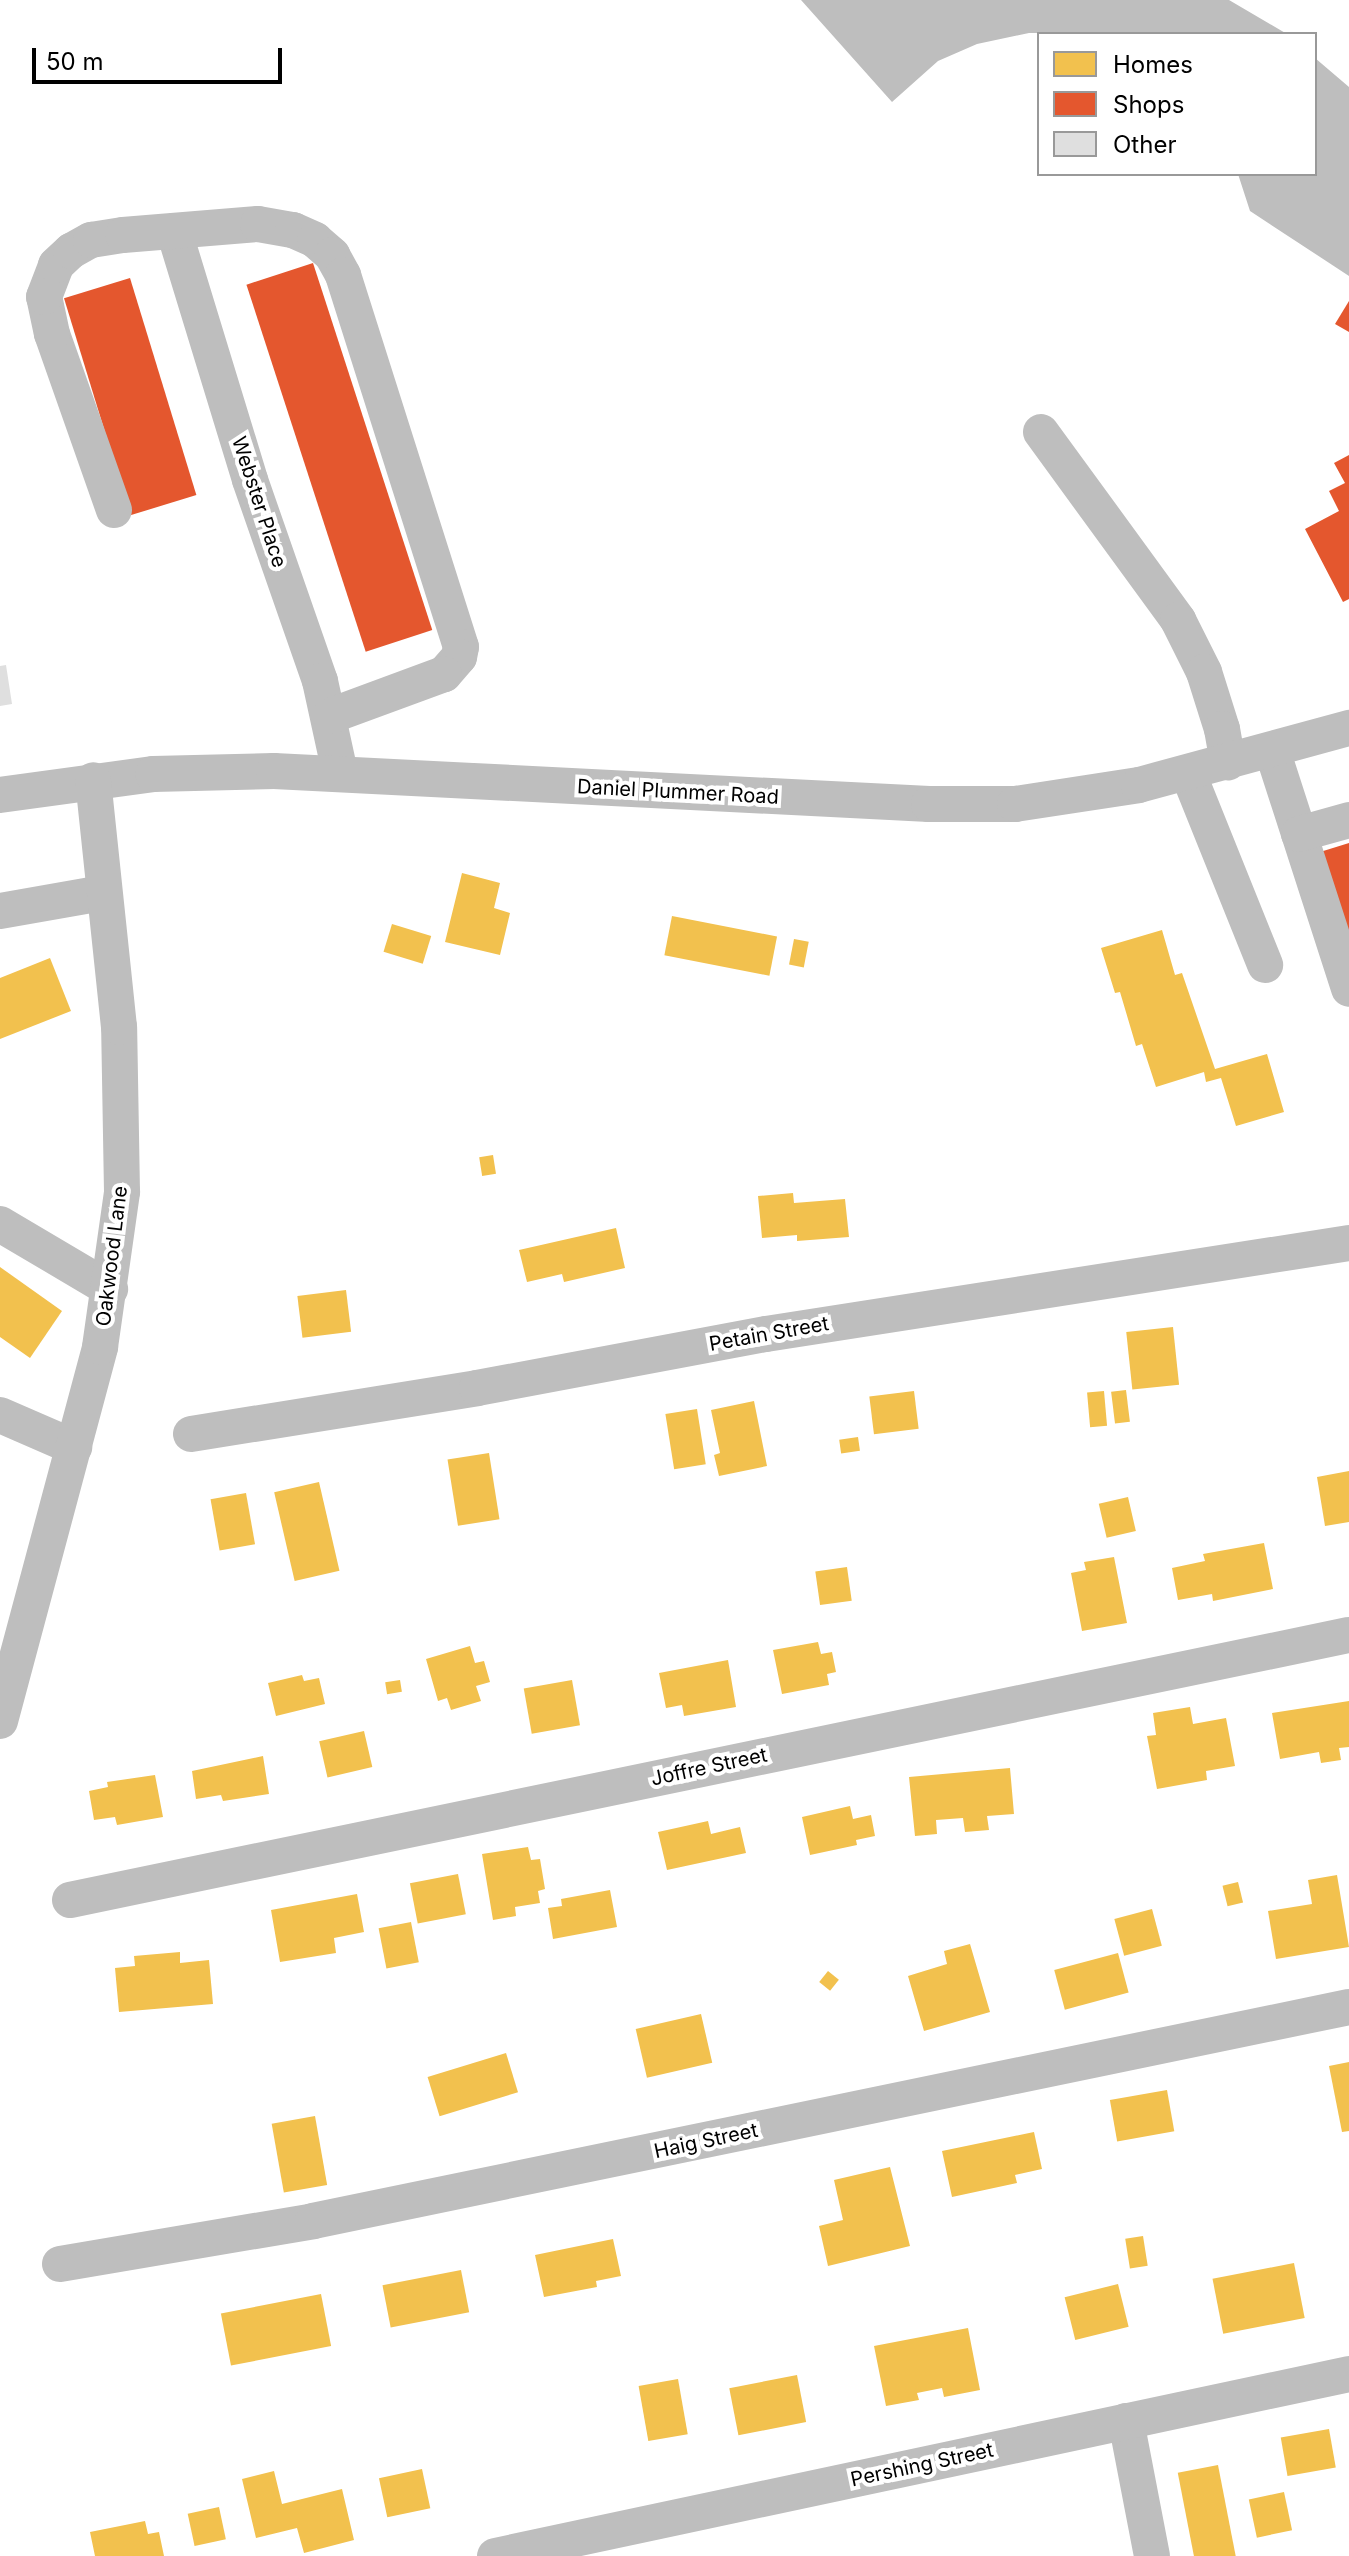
<!DOCTYPE html>
<style>
body{margin:0}
#map{position:relative;width:1349px;height:2556px;overflow:hidden;background:#fff;font-family:Inter,sans-serif}
div>[style]{position:absolute}
.water>*{inset:0;background:#bebebe}
.homes>*{inset:0;background:#f2c14e;transform-origin:0 0}
.shops>*{inset:0;background:#e4572e;transform-origin:0 0}
.building>*{inset:0;background:#dfdfdf}
.minor>*{height:36px;margin:-18px;padding:0 18px;transform-origin:18px;border-radius:18px;background:#bebebe}
span{translate:-50% -50%;white-space:nowrap;text-align:center;line-height:1.15;-webkit-text-stroke:8px #fff;paint-order:stroke}
.street-label{font-size:20px;color:#000}
.legend{position:absolute;left:1037px;top:32px;width:280px;height:144px;box-sizing:border-box;background:#fff;border:2px solid #999;margin:0;padding:10px 14px;list-style:none;font-size:24px;color:#000}
.legend li{display:flex;align-items:center;gap:16px;height:40px}
.legend b{width:40px;border:2px solid #999}
.scale{position:absolute;left:32px;top:48px;width:250px;height:36px;box-sizing:border-box;border:4px solid #000;border-top:0;padding-left:10px;font-size:24px;line-height:28px;white-space:nowrap;color:#000;-webkit-text-stroke:6px #fff;paint-order:stroke}
</style>
<div id="map">
<div class="water">
<div style="clip-path:polygon(801px 0,1229px 0,1287px 34px,1029px 33px,977px 44px,938px 61px,892px 102px)"></div>
<div style="clip-path:polygon(1315px 58px,1349px 87px,1349px 276px,1250px 211px,1238px 174px,1315px 174px)"></div>
</div>
<div class="homes">
<div style="clip-path:polygon(462px 873px,500px 883px,494px 908px,510px 913px,500px 955px,445px 942px)"></div>
<div style="left:672px;top:916px;width:107px;height:40px;rotate:11deg"></div>
<div style="left:392px;top:924px;width:41px;height:29px;rotate:17deg"></div>
<div style="clip-path:polygon(1162px 930px,1175px 975px,1182px 973px,1215px 1069px,1267px 1054px,1284px 1112px,1236px 1126px,1221px 1078px,1206px 1082px,1204px 1072px,1156px 1087px,1142px 1044px,1136px 1046px,1120px 992px,1115px 993px,1101px 948px)"></div>
<div style="left:794px;top:939px;width:15px;height:26px;rotate:11deg"></div>
<div style="clip-path:polygon(50px 958px,71px 1011px,0 1039px,0 978px)"></div>
<div style="left:493px;top:1155px;width:19px;height:14px;rotate:81deg"></div>
<div style="clip-path:polygon(793px 1193px,794px 1203px,845px 1199px,849px 1237px,797px 1241px,797px 1235px,762px 1238px,758px 1196px)"></div>
<div style="clip-path:polygon(616px 1228px,625px 1268px,564px 1282px,562px 1274px,527px 1282px,519px 1250px)"></div>
<div style="clip-path:polygon(0 1267px,62px 1311px,30px 1358px,0 1337px)"></div>
<div style="left:346px;top:1290px;width:42px;height:49px;rotate:83deg"></div>
<div style="left:1173px;top:1327px;width:58px;height:47px;rotate:84deg"></div>
<div style="left:1126px;top:1390px;width:32px;height:15px;rotate:83deg"></div>
<div style="left:914px;top:1391px;width:38px;height:45px;rotate:83deg"></div>
<div style="left:1104px;top:1391px;width:35px;height:17px;rotate:85deg"></div>
<div style="clip-path:polygon(754px 1401px,767px 1466px,719px 1476px,714px 1455px,720px 1453px,711px 1410px)"></div>
<div style="left:697px;top:1409px;width:56px;height:32px;rotate:81deg"></div>
<div style="left:858px;top:1437px;width:14px;height:19px;rotate:82deg"></div>
<div style="left:489px;top:1453px;width:67px;height:42px;rotate:81deg"></div>
<div style="clip-path:polygon(1349px 1471px,1349px 1522px,1325px 1526px,1317px 1477px)"></div>
<div style="left:319px;top:1482px;width:91px;height:46px;rotate:77deg"></div>
<div style="left:246px;top:1493px;width:52px;height:36px;rotate:80deg"></div>
<div style="left:1128px;top:1497px;width:35px;height:30px;rotate:77deg"></div>
<div style="clip-path:polygon(1264px 1543px,1273px 1589px,1213px 1601px,1212px 1594px,1178px 1600px,1172px 1568px,1205px 1561px,1203px 1554px)"></div>
<div style="clip-path:polygon(1114px 1557px,1127px 1623px,1082px 1631px,1071px 1573px,1086px 1570px,1084px 1562px)"></div>
<div style="left:847px;top:1567px;width:34px;height:32px;rotate:82deg"></div>
<div style="clip-path:polygon(818px 1642px,821px 1654px,832px 1652px,836px 1672px,827px 1674px,829px 1685px,782px 1694px,773px 1650px)"></div>
<div style="clip-path:polygon(470px 1646px,475px 1663px,484px 1661px,490px 1682px,476px 1686px,481px 1701px,451px 1710px,447px 1698px,438px 1701px,426px 1659px)"></div>
<div style="clip-path:polygon(728px 1660px,736px 1707px,684px 1716px,682px 1705px,666px 1708px,659px 1673px)"></div>
<div style="clip-path:polygon(302px 1675px,304px 1681px,319px 1678px,325px 1704px,276px 1716px,268px 1683px)"></div>
<div style="left:400px;top:1680px;width:12px;height:15px;rotate:81deg"></div>
<div style="left:572px;top:1680px;width:46px;height:49px;rotate:80deg"></div>
<div style="clip-path:polygon(1349px 1701px,1349px 1747px,1339px 1748px,1341px 1760px,1321px 1763px,1319px 1752px,1280px 1759px,1272px 1713px)"></div>
<div style="clip-path:polygon(1190px 1707px,1193px 1724px,1226px 1718px,1235px 1766px,1206px 1771px,1207px 1780px,1157px 1789px,1147px 1736px,1156px 1735px,1153px 1713px)"></div>
<div style="left:364px;top:1731px;width:37px;height:46px;rotate:77deg"></div>
<div style="clip-path:polygon(263px 1756px,269px 1794px,223px 1801px,221px 1795px,196px 1799px,192px 1771px)"></div>
<div style="clip-path:polygon(1010px 1768px,1014px 1814px,987px 1816px,989px 1830px,965px 1832px,963px 1818px,936px 1820px,937px 1834px,915px 1836px,909px 1777px)"></div>
<div style="clip-path:polygon(155px 1775px,163px 1817px,117px 1825px,115px 1817px,94px 1820px,89px 1791px,108px 1787px,107px 1782px)"></div>
<div style="clip-path:polygon(850px 1806px,853px 1819px,871px 1815px,875px 1836px,856px 1840px,857px 1845px,810px 1855px,802px 1817px)"></div>
<div style="clip-path:polygon(708px 1821px,711px 1834px,740px 1827px,746px 1853px,667px 1870px,658px 1832px)"></div>
<div style="clip-path:polygon(528px 1847px,531px 1860px,540px 1859px,545px 1889px,538px 1891px,540px 1903px,515px 1907px,516px 1916px,493px 1920px,482px 1854px)"></div>
<div style="left:458px;top:1874px;width:41px;height:49px;rotate:79deg"></div>
<div style="clip-path:polygon(1337px 1875px,1349px 1947px,1276px 1959px,1268px 1911px,1312px 1904px,1308px 1880px)"></div>
<div style="left:1238px;top:1882px;width:21px;height:16px;rotate:76deg"></div>
<div style="clip-path:polygon(610px 1890px,617px 1927px,553px 1939px,548px 1908px,562px 1906px,561px 1899px)"></div>
<div style="clip-path:polygon(357px 1894px,364px 1932px,334px 1938px,336px 1953px,280px 1962px,271px 1910px)"></div>
<div style="left:1152px;top:1909px;width:38px;height:39px;rotate:75deg"></div>
<div style="left:411px;top:1922px;width:41px;height:33px;rotate:79deg"></div>
<div style="clip-path:polygon(970px 1944px,990px 2012px,924px 2031px,908px 1976px,947px 1964px,944px 1951px)"></div>
<div style="clip-path:polygon(180px 1952px,180px 1963px,209px 1960px,213px 2004px,119px 2012px,115px 1968px,135px 1966px,134px 1956px)"></div>
<div style="left:1118px;top:1953px;width:41px;height:66px;rotate:75deg"></div>
<div style="left:828px;top:1971px;width:14px;height:14px;rotate:39deg"></div>
<div style="left:701px;top:2014px;width:50px;height:67px;rotate:77deg"></div>
<div style="left:506px;top:2053px;width:41px;height:82px;rotate:73deg"></div>
<div style="clip-path:polygon(1349px 2062px,1349px 2131px,1342px 2132px,1329px 2066px)"></div>
<div style="left:1167px;top:2090px;width:42px;height:58px;rotate:80deg"></div>
<div style="left:315px;top:2116px;width:70px;height:44px;rotate:80deg"></div>
<div style="clip-path:polygon(1034px 2132px,1042px 2169px,1015px 2175px,1017px 2183px,952px 2197px,942px 2151px)"></div>
<div style="clip-path:polygon(890px 2167px,910px 2246px,828px 2266px,819px 2226px,843px 2220px,834px 2180px)"></div>
<div style="left:1143px;top:2236px;width:30px;height:18px;rotate:81deg"></div>
<div style="clip-path:polygon(613px 2239px,621px 2276px,596px 2281px,597px 2287px,544px 2297px,535px 2255px)"></div>
<div style="left:1294px;top:2263px;width:56px;height:83px;rotate:79deg"></div>
<div style="left:461px;top:2270px;width:43px;height:80px;rotate:79deg"></div>
<div style="left:1118px;top:2284px;width:44px;height:55px;rotate:76deg"></div>
<div style="left:321px;top:2294px;width:53px;height:102px;rotate:79deg"></div>
<div style="clip-path:polygon(968px 2328px,980px 2390px,944px 2397px,942px 2388px,917px 2393px,919px 2400px,886px 2406px,874px 2346px)"></div>
<div style="left:797px;top:2375px;width:48px;height:69px;rotate:79deg"></div>
<div style="left:678px;top:2379px;width:56px;height:40px;rotate:80deg"></div>
<div style="left:1329px;top:2429px;width:39px;height:49px;rotate:80deg"></div>
<div style="left:1218px;top:2465px;width:93px;height:41px;rotate:79deg"></div>
<div style="left:422px;top:2469px;width:40px;height:44px;rotate:78deg"></div>
<div style="clip-path:polygon(274px 2471px,282px 2504px,342px 2489px,354px 2540px,304px 2553px,297px 2528px,256px 2538px,242px 2479px)"></div>
<div style="left:1284px;top:2492px;width:39px;height:36px;rotate:78deg"></div>
<div style="left:219px;top:2507px;width:33px;height:32px;rotate:78deg"></div>
<div style="clip-path:polygon(145px 2521px,148px 2534px,159px 2532px,164px 2556px,95px 2556px,90px 2532px)"></div>
</div>
<div class="shops">
<div style="left:313px;top:263px;width:386px;height:70px;rotate:72deg"></div>
<div style="left:130px;top:278px;width:227px;height:69px;rotate:73deg"></div>
<div style="clip-path:polygon(1349px 301px,1349px 332px,1335px 324px)"></div>
<div style="clip-path:polygon(1349px 455px,1349px 599px,1343px 602px,1305px 529px,1339px 511px,1329px 491px,1345px 483px,1334px 463px)"></div>
<div style="clip-path:polygon(1349px 843px,1349px 939px,1320px 852px)"></div>
</div>
<div class="building">
<div style="clip-path:polygon(6px 665px,12px 704px,0 706px,0 666px)"></div>
</div>
<div class="minor">
<div style="left:174px;top:231px;width:260px;rotate:73deg"></div>
<div style="left:250px;top:480px;width:213px;rotate:70.8deg"></div>
<div style="left:320px;top:681px;width:94px;rotate:77.7deg"></div>
<div style="left:1041px;top:432px;width:233px;rotate:53.9deg"></div>
<div style="left:1178px;top:620px;width:58px;rotate:63.4deg"></div>
<div style="left:1204px;top:672px;width:60px;rotate:72.5deg"></div>
<div style="left:1222px;top:729px;width:34px;rotate:80deg"></div>
<div style="left:114px;top:510px;width:187px;rotate:-109.4deg"></div>
<div style="left:52px;top:334px;width:38px;rotate:-102deg"></div>
<div style="left:44px;top:297px;width:34px;rotate:-69deg"></div>
<div style="left:56px;top:265px;width:21px;rotate:-43deg"></div>
<div style="left:71px;top:251px;width:23px;rotate:-29deg"></div>
<div style="left:91px;top:240px;width:32px;rotate:-9deg"></div>
<div style="left:123px;top:235px;width:135px;rotate:-4.7deg"></div>
<div style="left:258px;top:224px;width:36px;rotate:10deg"></div>
<div style="left:293px;top:230px;width:24px;rotate:24deg"></div>
<div style="left:315px;top:240px;width:23px;rotate:41deg"></div>
<div style="left:332px;top:255px;width:23px;rotate:61deg"></div>
<div style="left:343px;top:275px;width:390px;rotate:72.4deg"></div>
<div style="left:461px;top:647px;width:10px;rotate:101deg"></div>
<div style="left:459px;top:657px;width:23px;rotate:131deg"></div>
<div style="left:444px;top:674px;width:121px;rotate:159.8deg"></div>
<div style="left:1272px;top:750px;width:251px;rotate:72.1deg"></div>
<div style="left:1188px;top:773px;width:207px;rotate:68.1deg"></div>
<div style="left:0;top:795px;width:154px;rotate:-7.8deg"></div>
<div style="left:153px;top:774px;width:121px;rotate:-1.4deg"></div>
<div style="left:274px;top:771px;width:656px;rotate:2.88deg"></div>
<div style="left:929px;top:804px;width:86px"></div>
<div style="left:1015px;top:804px;width:125px;rotate:-8.7deg"></div>
<div style="left:1139px;top:785px;width:218px;rotate:-15.2deg"></div>
<div style="left:1299px;top:834px;width:52px;rotate:-15.6deg"></div>
<div style="left:0;top:911px;width:104px;rotate:-10deg"></div>
<div style="left:0;top:1224px;width:128px;rotate:30.6deg"></div>
<div style="left:0;top:1415px;width:81px;rotate:23.4deg"></div>
<div style="left:191px;top:1434px;width:290px;rotate:-9.1deg"></div>
<div style="left:477px;top:1388px;width:294px;rotate:-10.6deg"></div>
<div style="left:766px;top:1334px;width:590px;rotate:-8.87deg"></div>
<div style="left:0;top:1721px;width:387px;rotate:-75deg"></div>
<div style="left:100px;top:1347px;width:157px;rotate:-81.9deg"></div>
<div style="left:122px;top:1192px;width:165px;rotate:-91deg"></div>
<div style="left:119px;top:1027px;width:248px;rotate:-96deg"></div>
<div style="left:70px;top:1900px;width:1306px;rotate:-11.71deg"></div>
<div style="left:60px;top:2264px;width:257px;rotate:-9.6deg"></div>
<div style="left:313px;top:2221px;width:1058px;rotate:-11.67deg"></div>
<div style="left:1126px;top:2421px;width:137px;rotate:79.1deg"></div>
<div style="left:495px;top:2556px;width:873px;rotate:-12.03deg"></div>
</div>
<div class="street-label">
<span style="left:259px;top:502px;rotate:72deg">Webster Place</span>
<span style="left:678px;top:792px;rotate:3deg">Daniel Plummer Road</span>
<span style="left:112px;top:1256px;rotate:-83deg">Oakwood Lane</span>
<span style="left:769px;top:1334px;rotate:-10deg">Petain Street</span>
<span style="left:709px;top:1767px;rotate:-12deg">Joffre Street</span>
<span style="left:706px;top:2141px;rotate:-12deg">Haig Street</span>
<span style="left:922px;top:2465px;rotate:-12deg">Pershing Street</span>
</div>
<ul class="legend">
<li><b style="height:22px;background:#f2c14e"></b>Homes</li>
<li><b style="height:22px;background:#e4572e"></b>Shops</li>
<li><b style="height:22px;background:#dfdfdf"></b>Other</li>
</ul>
<div class="scale">50 m</div>
</div>
